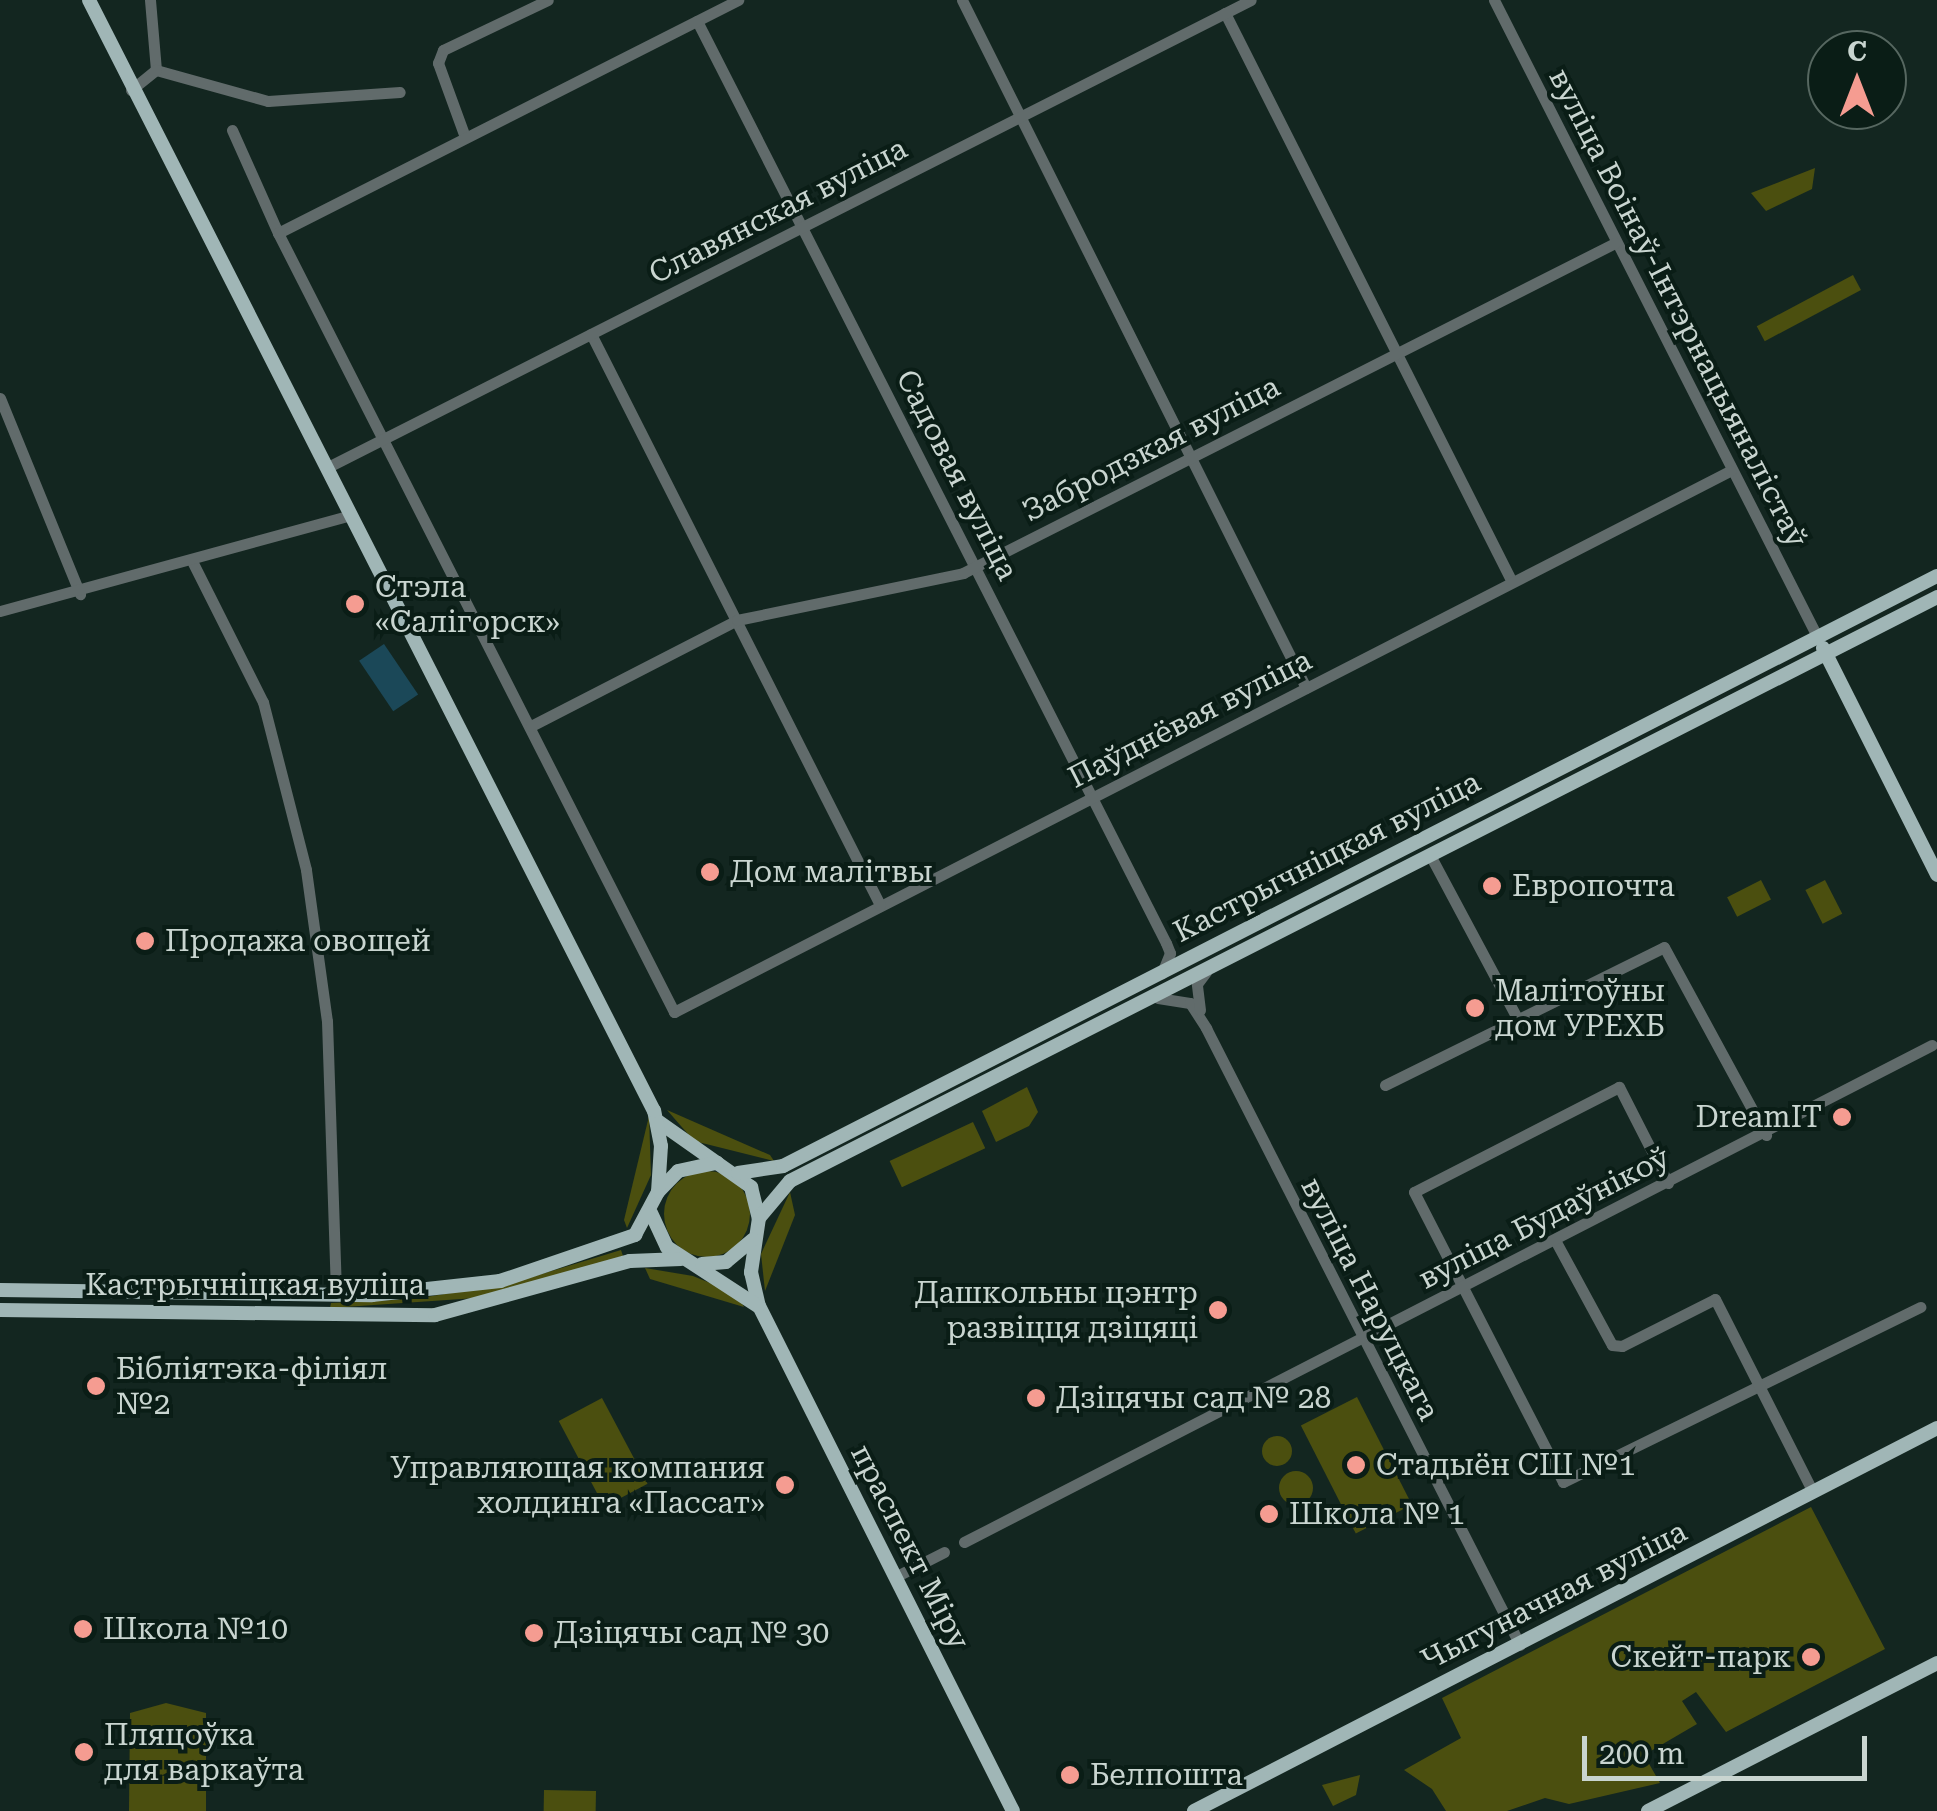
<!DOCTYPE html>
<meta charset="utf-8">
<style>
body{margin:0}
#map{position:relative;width:1937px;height:1811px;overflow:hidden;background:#132620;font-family:"Roboto Serif",serif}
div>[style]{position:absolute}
.green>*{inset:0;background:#4b4f0f;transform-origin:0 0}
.round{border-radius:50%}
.water>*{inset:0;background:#1b4858;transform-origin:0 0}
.minor>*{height:11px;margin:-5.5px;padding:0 5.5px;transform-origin:5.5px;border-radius:5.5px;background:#616b6b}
.major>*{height:14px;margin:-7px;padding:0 7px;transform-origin:7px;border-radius:7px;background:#a0b6b6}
.dots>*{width:28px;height:28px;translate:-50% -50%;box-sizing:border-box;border:5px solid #0a1d16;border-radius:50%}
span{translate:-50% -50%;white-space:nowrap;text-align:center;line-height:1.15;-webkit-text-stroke:8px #0a1d16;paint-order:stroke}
.street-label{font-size:30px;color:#c9d5d0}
.poi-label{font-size:30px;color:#c9d5d0}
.left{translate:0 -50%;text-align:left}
.right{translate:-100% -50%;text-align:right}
.north{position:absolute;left:1807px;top:30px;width:100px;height:100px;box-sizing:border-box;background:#0a1d16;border:2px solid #566760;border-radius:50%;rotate:0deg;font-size:28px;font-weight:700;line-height:40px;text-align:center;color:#c9d5d0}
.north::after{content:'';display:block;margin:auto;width:35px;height:45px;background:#f59c91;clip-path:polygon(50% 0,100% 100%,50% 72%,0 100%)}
.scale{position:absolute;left:1582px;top:1736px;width:285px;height:45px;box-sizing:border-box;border:5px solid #c9d5d0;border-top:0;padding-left:12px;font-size:30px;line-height:35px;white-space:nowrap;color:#c9d5d0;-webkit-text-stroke:8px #0a1d16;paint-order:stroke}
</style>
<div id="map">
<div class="green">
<div style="clip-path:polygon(1815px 168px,1812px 189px,1766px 211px,1751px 193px)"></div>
<div style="left:1853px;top:275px;width:17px;height:109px;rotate:62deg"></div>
<div style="left:1761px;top:880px;width:22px;height:38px;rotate:63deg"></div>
<div style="left:1825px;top:880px;width:38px;height:22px;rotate:63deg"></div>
<div style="clip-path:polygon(1027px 1087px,1038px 1112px,1029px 1126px,996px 1142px,982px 1111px)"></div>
<div style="clip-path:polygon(667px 1110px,770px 1155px,774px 1161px,694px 1141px)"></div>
<div style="clip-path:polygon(649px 1116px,651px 1175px,627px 1228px,624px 1220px)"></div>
<div style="left:973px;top:1122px;width:29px;height:92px;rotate:65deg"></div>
<div class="round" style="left:664px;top:1171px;width:86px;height:86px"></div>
<div style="clip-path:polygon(790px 1192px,795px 1215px,765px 1291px,761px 1254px)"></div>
<div style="clip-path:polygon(621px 1250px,623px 1256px,532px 1286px,476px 1298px,330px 1308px,331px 1303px,414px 1299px,512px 1283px)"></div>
<div style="clip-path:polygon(645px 1268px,693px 1276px,737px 1294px,744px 1307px,650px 1279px)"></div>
<div style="left:1357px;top:1397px;width:121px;height:63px;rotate:63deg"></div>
<div style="left:602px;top:1398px;width:97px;height:49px;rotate:62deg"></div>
<div class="round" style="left:1262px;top:1436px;width:30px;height:30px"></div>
<div class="round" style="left:1279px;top:1471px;width:34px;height:34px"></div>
<div style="clip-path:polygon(1811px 1507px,1885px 1649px,1726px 1732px,1696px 1692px,1682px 1701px,1697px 1724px,1644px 1755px,1660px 1783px,1569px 1804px,1545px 1798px,1507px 1811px,1446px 1811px,1432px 1789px,1404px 1770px,1461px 1738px,1442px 1698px)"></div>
<div style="clip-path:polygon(166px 1703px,206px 1713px,206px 1811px,129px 1811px,130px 1713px)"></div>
<div style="clip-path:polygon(1360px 1775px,1356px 1795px,1333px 1806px,1322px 1785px)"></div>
<div style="left:544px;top:1790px;width:52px;height:21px;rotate:1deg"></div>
</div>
<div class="water">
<div style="left:384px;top:644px;width:61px;height:30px;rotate:56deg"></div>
</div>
<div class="minor">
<div style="left:150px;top:0;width:70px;rotate:85.1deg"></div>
<div style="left:962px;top:0;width:769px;rotate:63.43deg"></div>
<div style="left:1494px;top:0;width:716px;rotate:63.08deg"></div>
<div style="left:1225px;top:13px;width:637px;rotate:63.23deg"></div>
<div style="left:697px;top:21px;width:1034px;rotate:63.04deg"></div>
<div style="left:1166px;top:943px;width:11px;rotate:68deg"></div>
<div style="left:1170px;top:953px;width:22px;rotate:112deg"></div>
<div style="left:156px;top:70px;width:116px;rotate:15.5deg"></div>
<div style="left:268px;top:101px;width:132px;rotate:-3.9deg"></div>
<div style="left:131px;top:90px;width:32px;rotate:-39deg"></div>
<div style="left:232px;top:130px;width:113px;rotate:65.9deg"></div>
<div style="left:278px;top:233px;width:874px;rotate:63.05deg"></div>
<div style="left:674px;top:1012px;width:1187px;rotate:-27.13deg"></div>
<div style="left:465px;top:137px;width:79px;rotate:-110deg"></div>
<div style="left:438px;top:63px;width:14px;rotate:-69deg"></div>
<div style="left:443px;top:50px;width:116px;rotate:-25.5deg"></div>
<div style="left:278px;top:233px;width:516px;rotate:-26.86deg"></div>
<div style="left:591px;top:334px;width:640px;rotate:63.15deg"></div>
<div style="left:0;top:398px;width:212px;rotate:67.8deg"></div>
<div style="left:328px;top:467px;width:1034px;rotate:-26.84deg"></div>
<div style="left:193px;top:563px;width:156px;rotate:63.3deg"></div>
<div style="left:263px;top:702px;width:173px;rotate:75.6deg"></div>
<div style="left:306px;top:870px;width:152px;rotate:82.1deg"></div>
<div style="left:327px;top:1021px;width:274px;rotate:88.1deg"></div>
<div style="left:0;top:611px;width:364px;rotate:-15.3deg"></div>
<div style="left:531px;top:726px;width:232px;rotate:-27.2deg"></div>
<div style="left:737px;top:620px;width:231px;rotate:-11.7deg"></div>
<div style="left:963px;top:573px;width:731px;rotate:-26.85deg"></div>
<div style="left:1430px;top:855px;width:185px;rotate:61.9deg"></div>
<div style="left:1158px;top:998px;width:32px;rotate:9deg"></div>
<div style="left:1190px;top:1003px;width:30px;rotate:57deg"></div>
<div style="left:1206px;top:1028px;width:692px;rotate:63.03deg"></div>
<div style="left:1200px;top:1010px;width:26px;rotate:-97deg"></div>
<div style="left:1197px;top:984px;width:15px;rotate:-53deg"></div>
<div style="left:1385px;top:1085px;width:311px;rotate:-26.3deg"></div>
<div style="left:1664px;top:947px;width:214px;rotate:61.5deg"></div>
<div style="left:1668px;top:1183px;width:108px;rotate:-117deg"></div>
<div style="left:1619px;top:1087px;width:230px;rotate:152.9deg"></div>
<div style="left:1414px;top:1192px;width:326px;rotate:62.8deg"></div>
<div style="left:1563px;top:1482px;width:398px;rotate:-26.1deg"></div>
<div style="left:1555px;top:1240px;width:119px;rotate:61.5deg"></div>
<div style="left:1612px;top:1345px;width:10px;rotate:6deg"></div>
<div style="left:1622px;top:1346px;width:104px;rotate:-26.8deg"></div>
<div style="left:1715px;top:1299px;width:216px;rotate:63.1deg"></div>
<div style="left:964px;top:1542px;width:1088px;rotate:-27.18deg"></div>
<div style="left:895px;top:1577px;width:55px;rotate:-27deg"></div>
</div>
<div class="major">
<div style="left:1823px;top:648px;width:254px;rotate:63.3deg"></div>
<div style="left:659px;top:1122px;width:113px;rotate:35.2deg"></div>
<div style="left:751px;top:1187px;width:32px;rotate:76deg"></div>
<div style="left:759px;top:1218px;width:55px;rotate:98.4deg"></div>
<div style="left:751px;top:1272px;width:35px;rotate:77deg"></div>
<div style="left:759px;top:1306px;width:565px;rotate:63.3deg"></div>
<div style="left:738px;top:1173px;width:46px;rotate:-8.8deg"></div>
<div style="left:783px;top:1166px;width:1296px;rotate:-27.08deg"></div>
<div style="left:658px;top:1192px;width:29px;rotate:-46deg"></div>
<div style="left:678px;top:1171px;width:40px;rotate:-12deg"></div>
<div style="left:651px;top:1213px;width:38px;rotate:65deg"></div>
<div style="left:667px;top:1247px;width:108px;rotate:33deg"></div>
<div style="left:759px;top:1218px;width:48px;rotate:-50deg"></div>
<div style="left:790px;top:1181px;width:1287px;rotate:-26.98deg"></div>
<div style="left:702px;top:1264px;width:24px;rotate:-5deg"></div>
<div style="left:726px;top:1262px;width:35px;rotate:-40deg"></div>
<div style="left:0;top:1290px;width:372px;rotate:0.8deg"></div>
<div style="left:372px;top:1295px;width:129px;rotate:-6.2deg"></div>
<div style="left:500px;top:1281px;width:143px;rotate:-18.8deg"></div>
<div style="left:635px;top:1235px;width:49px;rotate:-61.9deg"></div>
<div style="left:658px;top:1192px;width:46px;rotate:-86.3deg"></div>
<div style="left:661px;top:1146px;width:36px;rotate:-101deg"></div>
<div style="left:654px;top:1111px;width:1246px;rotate:-116.96deg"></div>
<div style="left:0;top:1310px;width:435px;rotate:0.7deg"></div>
<div style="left:435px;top:1315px;width:202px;rotate:-15.5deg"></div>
<div style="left:630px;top:1261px;width:51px;rotate:-2.2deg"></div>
<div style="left:1194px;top:1811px;width:836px;rotate:-27.27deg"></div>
<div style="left:1648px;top:1811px;width:325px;rotate:-27.1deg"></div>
</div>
<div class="dots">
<div style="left:355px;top:604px;background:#f59c91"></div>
<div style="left:710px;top:872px;background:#f59c91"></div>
<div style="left:1492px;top:886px;background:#f59c91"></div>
<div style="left:145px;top:941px;background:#f59c91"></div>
<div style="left:1475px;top:1008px;background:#f59c91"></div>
<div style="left:1842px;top:1117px;background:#f59c91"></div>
<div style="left:1218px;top:1310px;background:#f59c91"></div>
<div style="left:96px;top:1386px;background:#f59c91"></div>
<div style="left:1036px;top:1398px;background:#f59c91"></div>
<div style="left:1356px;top:1465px;background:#f59c91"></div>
<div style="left:785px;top:1485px;background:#f59c91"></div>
<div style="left:1269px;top:1514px;background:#f59c91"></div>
<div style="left:83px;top:1629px;background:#f59c91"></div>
<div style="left:534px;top:1633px;background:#f59c91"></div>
<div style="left:1811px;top:1657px;background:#f59c91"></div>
<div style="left:84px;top:1752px;background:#f59c91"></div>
<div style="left:1070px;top:1775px;background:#f59c91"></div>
</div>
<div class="street-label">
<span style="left:778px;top:211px;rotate:-27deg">Славянская вуліца</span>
<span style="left:1678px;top:308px;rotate:63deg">вуліца Воінаў-Інтэрнацыяналістаў</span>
<span style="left:1151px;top:449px;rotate:-27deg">Забродзкая вуліца</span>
<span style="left:957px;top:475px;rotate:63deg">Садовая вуліца</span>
<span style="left:1190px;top:719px;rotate:-27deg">Паўднёвая вуліца</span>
<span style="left:1327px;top:857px;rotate:-27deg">Кастрычніцкая вуліца</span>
<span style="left:1544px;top:1218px;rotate:-27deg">вуліца Будаўнікоў</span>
<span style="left:255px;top:1285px">Кастрычніцкая вуліца</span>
<span style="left:1370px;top:1299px;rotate:63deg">вуліца Наруцкага</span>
<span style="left:910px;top:1547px;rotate:63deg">праспект Міру</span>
<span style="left:1554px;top:1596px;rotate:-27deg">Чыгуначная вуліца</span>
</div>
<div class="poi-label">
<span class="left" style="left:375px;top:604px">Стэла<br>«Салігорск»</span>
<span class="left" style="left:730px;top:872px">Дом малітвы</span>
<span class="left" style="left:1512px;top:886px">Европочта</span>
<span class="left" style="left:165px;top:941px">Продажа овощей</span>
<span class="left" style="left:1495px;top:1008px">Малітоўны<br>дом УРЕХБ</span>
<span class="right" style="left:1822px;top:1117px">DreamIT</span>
<span class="right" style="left:1198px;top:1310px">Дашкольны цэнтр<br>развіцця дзіцяці</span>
<span class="left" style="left:116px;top:1386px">Бібліятэка-філіял<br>№2</span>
<span class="left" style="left:1056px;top:1398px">Дзіцячы сад № 28</span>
<span class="left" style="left:1376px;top:1465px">Стадыён СШ №1</span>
<span class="right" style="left:765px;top:1485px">Управляющая компания<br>холдинга «Пассат»</span>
<span class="left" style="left:1289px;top:1514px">Школа № 1</span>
<span class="left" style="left:103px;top:1629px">Школа №10</span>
<span class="left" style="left:554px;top:1633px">Дзіцячы сад № 30</span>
<span class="right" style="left:1791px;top:1657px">Скейт-парк</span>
<span class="left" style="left:104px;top:1752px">Пляцоўка<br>для варкаўта</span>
<span class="left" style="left:1090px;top:1775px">Белпошта</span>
</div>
<div class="north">С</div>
<div class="scale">200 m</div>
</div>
